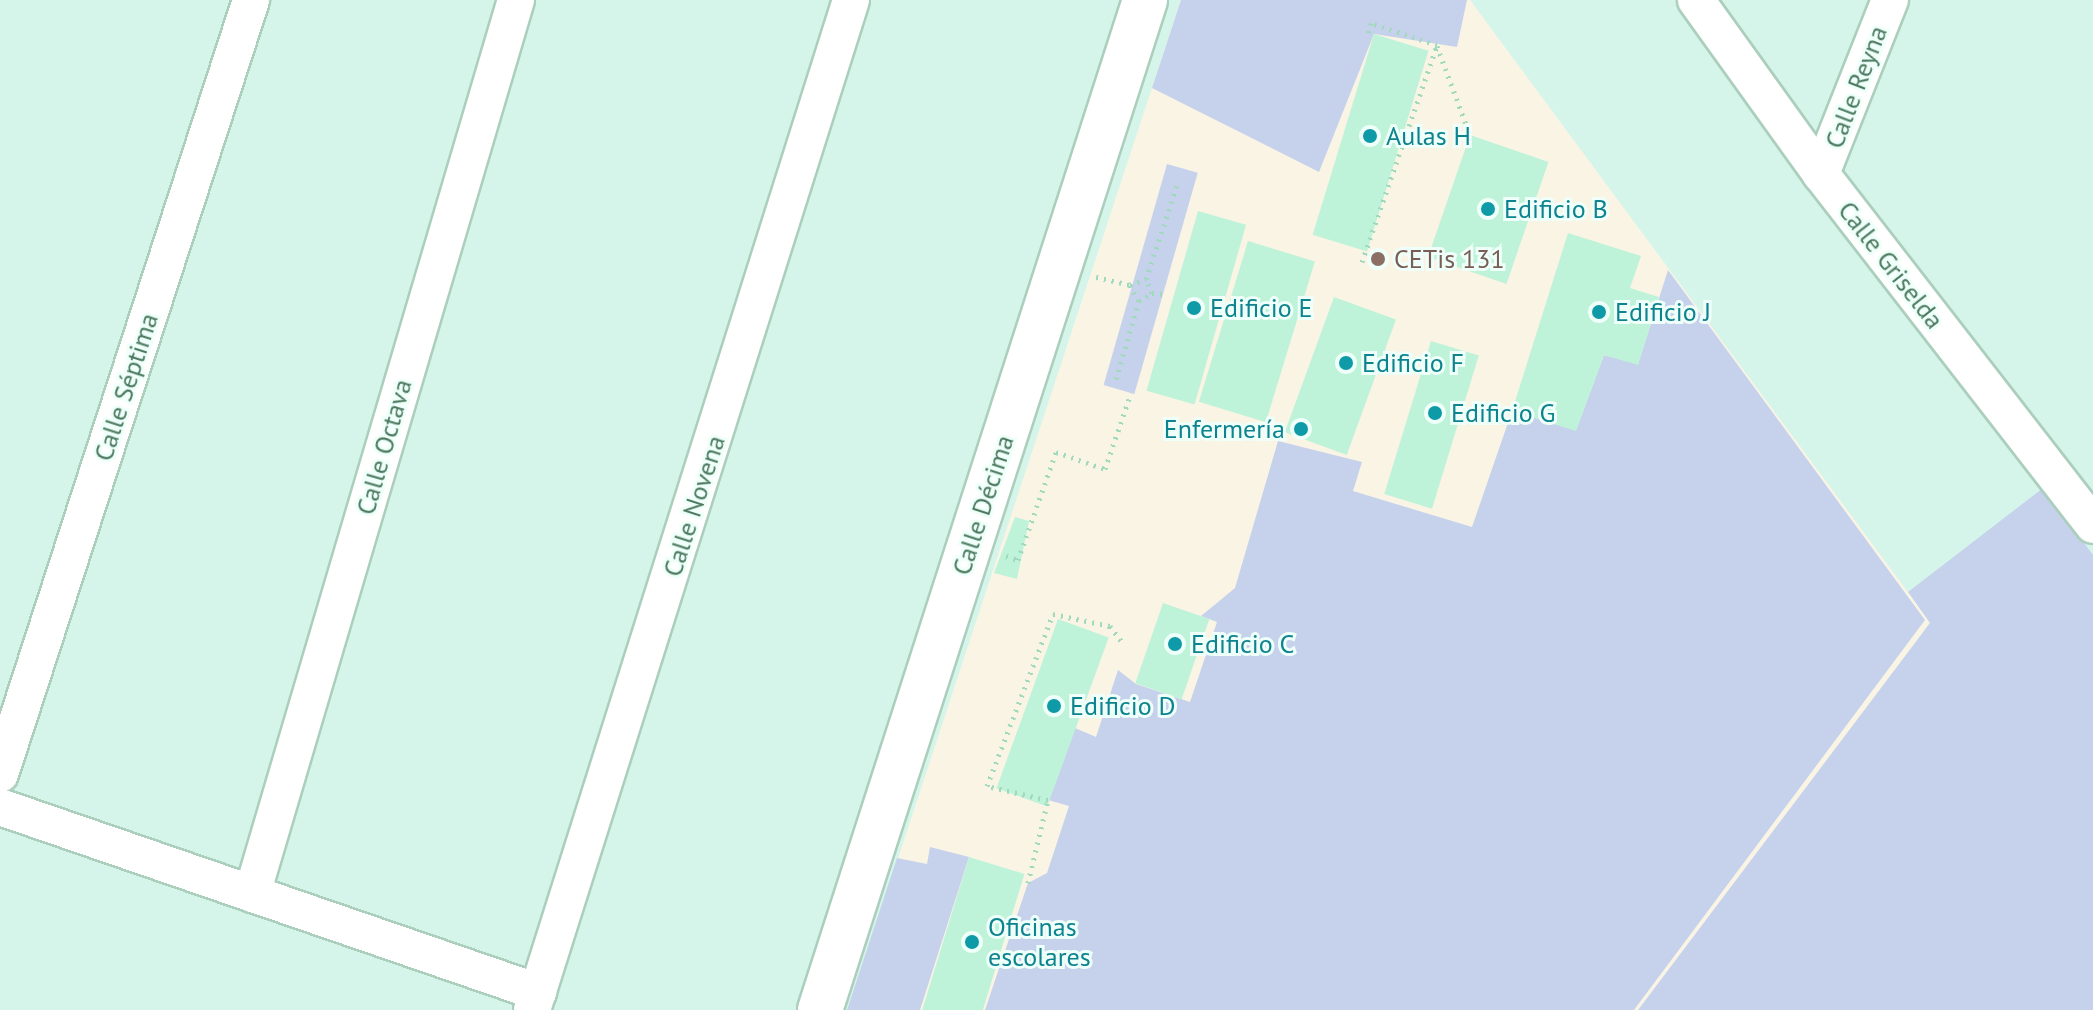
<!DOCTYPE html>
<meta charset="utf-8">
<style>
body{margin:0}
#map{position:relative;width:2093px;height:1010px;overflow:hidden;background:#e8fdf7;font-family:"PT Sans",sans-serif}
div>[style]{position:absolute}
.residential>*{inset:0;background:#d6f5ea;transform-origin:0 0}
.education>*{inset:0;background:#faf4e5}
.green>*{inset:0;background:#c6d2ec;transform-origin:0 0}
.building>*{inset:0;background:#bff3d9;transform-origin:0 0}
.path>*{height:5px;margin-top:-2.5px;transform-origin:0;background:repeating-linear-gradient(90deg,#a1d9bc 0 2px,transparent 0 8px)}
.roads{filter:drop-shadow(2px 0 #abcebd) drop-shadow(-2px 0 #abcebd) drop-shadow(0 2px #abcebd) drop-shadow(0 -2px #abcebd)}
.minor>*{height:36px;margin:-18px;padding:0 18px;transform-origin:18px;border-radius:18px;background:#fff}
.tertiary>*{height:44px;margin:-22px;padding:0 22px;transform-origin:22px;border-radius:22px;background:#fff}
.dots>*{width:22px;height:22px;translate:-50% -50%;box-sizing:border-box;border:4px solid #effffa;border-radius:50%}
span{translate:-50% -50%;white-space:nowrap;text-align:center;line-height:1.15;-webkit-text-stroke:6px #effffa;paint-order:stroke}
.street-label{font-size:26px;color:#4b795f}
.culture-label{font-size:26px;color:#0d838f}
.left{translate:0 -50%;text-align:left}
.right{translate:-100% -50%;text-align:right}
.education-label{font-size:26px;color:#785e54}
</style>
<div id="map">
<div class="residential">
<div style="left:0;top:0;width:2093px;height:1010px"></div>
</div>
<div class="education">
<div style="clip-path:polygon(1181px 0,1470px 0,1930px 622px,1654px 1010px,848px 1010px)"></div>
</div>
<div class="green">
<div style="clip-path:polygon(1181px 0,1467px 0,1457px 47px,1374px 34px,1319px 172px,1152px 88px)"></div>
<div style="left:1167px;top:164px;width:32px;height:230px;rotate:16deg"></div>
<div style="clip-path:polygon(1668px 270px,1925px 620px,1634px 1010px,985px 1010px,1028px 883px,1047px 873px,1069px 806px,1048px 800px,1075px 728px,1096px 737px,1118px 670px,1136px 684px,1190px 702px,1217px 622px,1201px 616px,1235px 588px,1278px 441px,1362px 462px,1353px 491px,1472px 527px,1512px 411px,1576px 430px,1604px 355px,1638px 364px)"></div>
<div style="clip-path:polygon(2043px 488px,2093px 555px,2093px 1010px,1638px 1010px,1930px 623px,1908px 592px)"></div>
<div style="clip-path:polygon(930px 847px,969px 857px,920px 1010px,847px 1010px,897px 858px,927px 864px)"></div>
</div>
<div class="building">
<div style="left:1374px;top:34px;width:57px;height:210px;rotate:17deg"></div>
<div style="left:1470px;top:135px;width:83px;height:129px;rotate:19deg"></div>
<div style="left:1198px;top:211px;width:50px;height:187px;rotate:16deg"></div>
<div style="clip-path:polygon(1568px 233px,1641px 256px,1630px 288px,1659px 297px,1638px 365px,1604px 355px,1576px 431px,1512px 411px)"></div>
<div style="left:1248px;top:241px;width:70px;height:168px;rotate:17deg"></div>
<div style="left:1334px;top:297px;width:66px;height:144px;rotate:20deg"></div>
<div style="left:1431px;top:341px;width:50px;height:160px;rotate:17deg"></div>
<div style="clip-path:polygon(1015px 517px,1029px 521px,1017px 579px,994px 573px)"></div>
<div style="left:1163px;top:603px;width:49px;height:85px;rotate:19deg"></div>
<div style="left:1058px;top:619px;width:54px;height:180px;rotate:20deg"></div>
<div style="left:969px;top:857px;width:58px;height:161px;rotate:17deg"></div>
</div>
<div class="path">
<div style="left:1437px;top:46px;width:95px;rotate:69.7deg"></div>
<div style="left:1362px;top:262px;width:230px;rotate:-70.9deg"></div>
<div style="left:1437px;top:45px;width:70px;rotate:-161.6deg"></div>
<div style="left:1371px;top:23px;width:12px;rotate:104deg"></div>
<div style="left:1096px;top:277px;width:35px;rotate:13deg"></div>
<div style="left:1130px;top:285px;width:18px;rotate:61deg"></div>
<div style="left:1130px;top:285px;width:17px;rotate:-21deg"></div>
<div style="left:1152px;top:293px;width:15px;rotate:-113deg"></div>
<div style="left:1146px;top:279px;width:101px;rotate:-71.6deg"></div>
<div style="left:1116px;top:379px;width:81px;rotate:-73.6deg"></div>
<div style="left:1139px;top:301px;width:15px;rotate:-32deg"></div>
<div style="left:1152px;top:293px;width:11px;rotate:5deg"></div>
<div style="left:1006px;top:556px;width:13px;rotate:18deg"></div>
<div style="left:1018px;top:560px;width:114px;rotate:-70.6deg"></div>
<div style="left:1056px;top:452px;width:52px;rotate:19.1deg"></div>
<div style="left:1105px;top:469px;width:80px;rotate:-71.1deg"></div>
<div style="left:1028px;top:883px;width:85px;rotate:-76.5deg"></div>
<div style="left:1048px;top:800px;width:63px;rotate:-167.1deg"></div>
<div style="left:987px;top:786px;width:184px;rotate:-69deg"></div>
<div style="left:1053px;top:614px;width:58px;rotate:11.9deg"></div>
<div style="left:1110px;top:626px;width:20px;rotate:53deg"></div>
</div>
<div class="roads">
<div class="minor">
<div style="left:1696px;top:0;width:214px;rotate:54.3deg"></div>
<div style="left:1821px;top:174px;width:444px;rotate:52.2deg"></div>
<div style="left:1821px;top:174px;width:187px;rotate:-68.4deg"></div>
<div style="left:0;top:774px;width:814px;rotate:-72.03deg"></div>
<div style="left:0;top:807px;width:569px;rotate:18.98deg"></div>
<div style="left:252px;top:894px;width:932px;rotate:-73.55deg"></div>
<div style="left:532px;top:1010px;width:1059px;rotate:-72.47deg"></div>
</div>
<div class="tertiary">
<div style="left:820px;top:1010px;width:1061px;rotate:-72.16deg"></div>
</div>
</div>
<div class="dots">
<div style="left:1370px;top:136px;background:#0f9aa8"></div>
<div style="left:1488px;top:209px;background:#0f9aa8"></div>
<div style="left:1378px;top:259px;background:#8d6e63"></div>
<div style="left:1194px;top:308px;background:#0f9aa8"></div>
<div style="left:1599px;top:312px;background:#0f9aa8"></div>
<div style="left:1346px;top:363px;background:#0f9aa8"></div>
<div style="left:1435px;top:413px;background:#0f9aa8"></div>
<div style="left:1301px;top:429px;background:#0f9aa8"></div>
<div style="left:1175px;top:644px;background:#0f9aa8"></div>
<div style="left:1054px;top:706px;background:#0f9aa8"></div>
<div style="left:972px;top:942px;background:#0f9aa8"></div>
</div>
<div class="street-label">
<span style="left:1856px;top:87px;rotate:-69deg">Calle Reyna</span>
<span style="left:1891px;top:265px;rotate:52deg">Calle Griselda</span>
<span style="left:126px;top:387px;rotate:-72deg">Calle Séptima</span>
<span style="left:384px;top:447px;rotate:-74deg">Calle Octava</span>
<span style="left:983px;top:505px;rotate:-72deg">Calle Décima</span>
<span style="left:694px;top:506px;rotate:-72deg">Calle Novena</span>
</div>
<div class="culture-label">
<span class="left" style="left:1386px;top:136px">Aulas H</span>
<span class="left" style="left:1504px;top:209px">Edificio B</span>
<span class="left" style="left:1210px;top:308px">Edificio E</span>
<span class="left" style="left:1615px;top:312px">Edificio J</span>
<span class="left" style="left:1362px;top:363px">Edificio F</span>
<span class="left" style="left:1451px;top:413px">Edificio G</span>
<span class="right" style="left:1285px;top:429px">Enfermería</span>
<span class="left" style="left:1191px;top:644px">Edificio C</span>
<span class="left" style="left:1070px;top:706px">Edificio D</span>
<span class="left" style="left:988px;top:942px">Oficinas<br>escolares</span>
</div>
<div class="education-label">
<span class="left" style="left:1394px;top:259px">CETis 131</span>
</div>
</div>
